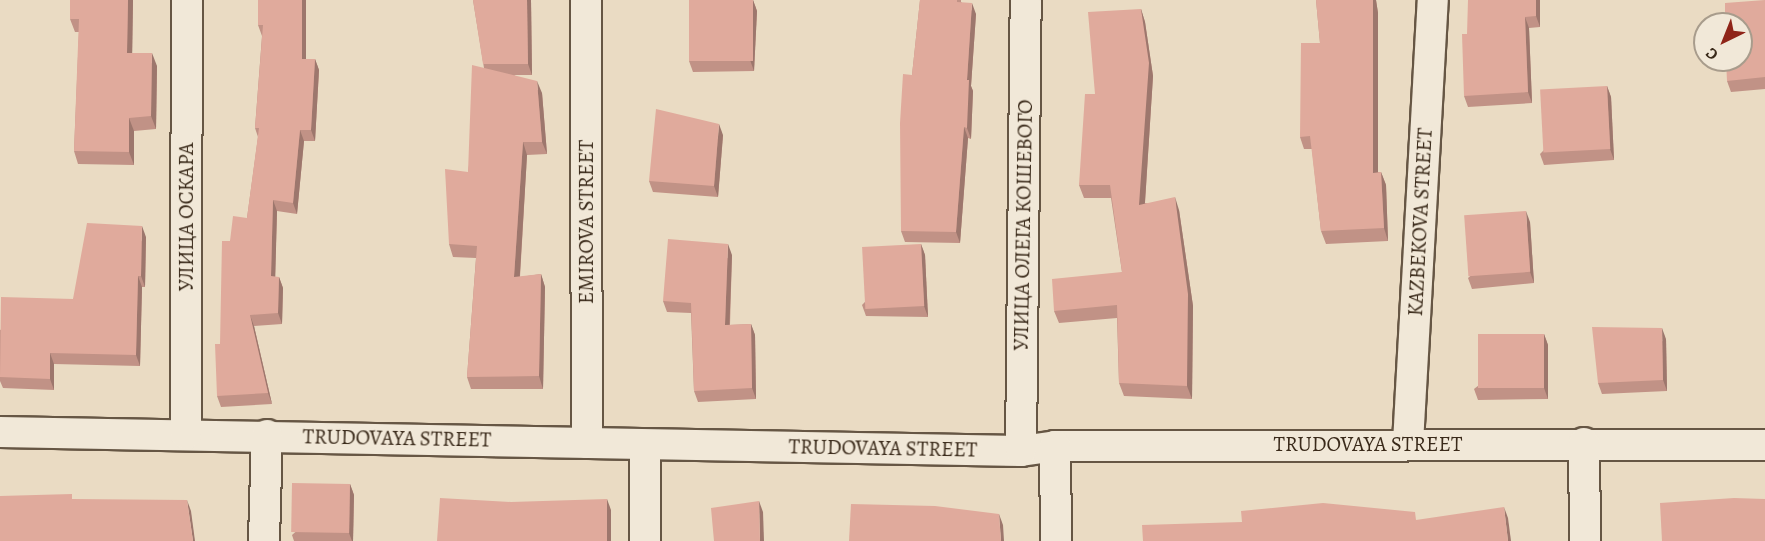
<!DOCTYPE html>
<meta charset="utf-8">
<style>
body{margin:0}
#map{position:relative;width:1765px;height:541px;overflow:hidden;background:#eadbc3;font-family:Alegreya,serif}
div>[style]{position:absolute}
.roads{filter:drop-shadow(2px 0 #665644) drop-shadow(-2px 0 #665644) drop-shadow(0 2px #665644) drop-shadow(0 -2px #665644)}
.street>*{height:30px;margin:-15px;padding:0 15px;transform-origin:15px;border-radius:15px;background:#f1e8d8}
.wall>*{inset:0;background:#c19286}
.shaded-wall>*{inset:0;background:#9d776d}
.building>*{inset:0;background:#e0aa9c;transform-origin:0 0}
span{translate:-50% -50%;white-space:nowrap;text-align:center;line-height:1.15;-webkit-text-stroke:5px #f1e8d8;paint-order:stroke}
.street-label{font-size:21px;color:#3a2a1a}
.north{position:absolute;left:1693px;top:12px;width:60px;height:60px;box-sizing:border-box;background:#f1e8d8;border:2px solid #a89c8c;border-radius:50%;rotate:223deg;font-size:16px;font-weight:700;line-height:24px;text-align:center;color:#3a2a1a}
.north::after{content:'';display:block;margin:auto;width:21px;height:27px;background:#8f2418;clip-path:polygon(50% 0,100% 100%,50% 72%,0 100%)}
</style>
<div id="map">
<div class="roads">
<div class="street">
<div style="left:586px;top:0;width:443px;rotate:89.9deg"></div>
<div style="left:0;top:432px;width:1021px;rotate:1.07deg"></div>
<div style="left:1021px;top:451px;width:34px;rotate:-8deg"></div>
<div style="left:1055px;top:446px;width:710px;rotate:-0.08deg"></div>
<div style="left:186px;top:434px;width:434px;rotate:-89.9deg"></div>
<div style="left:1408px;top:443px;width:444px;rotate:-86.8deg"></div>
<div style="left:1584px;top:443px;width:98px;rotate:89.4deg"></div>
<div style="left:1055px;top:446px;width:95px;rotate:89.4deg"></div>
<div style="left:1021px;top:451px;width:451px;rotate:-89.4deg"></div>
<div style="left:264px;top:541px;width:106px;rotate:-88.4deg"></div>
<div style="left:645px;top:541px;width:96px;rotate:-90deg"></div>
</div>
</div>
<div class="wall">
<div style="clip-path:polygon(70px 0,133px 0,132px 53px,157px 66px,156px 129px,134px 131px,134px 165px,78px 164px,74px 151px,79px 32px,75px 32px,70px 19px)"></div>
<div style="clip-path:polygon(258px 0,306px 59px,315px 59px,319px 70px,315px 141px,304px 141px,297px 214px,277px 211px,275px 277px,279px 277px,283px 288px,282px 324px,254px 326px,272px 404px,221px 407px,217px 396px,230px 241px,247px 218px,258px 137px,255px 128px,262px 36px,258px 25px)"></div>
<div style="clip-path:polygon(473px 0,531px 0,532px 75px,514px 75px,542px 93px,547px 154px,527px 155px,520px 277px,541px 274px,545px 287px,543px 389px,471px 389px,467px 377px,476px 258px,453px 257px,449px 244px,468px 172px,484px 68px)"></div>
<div style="clip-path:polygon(753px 0,757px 11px,754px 71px,693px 72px,689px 61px)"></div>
<div style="clip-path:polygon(920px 0,961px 0,961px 2px,976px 14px,971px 86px,973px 91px,971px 139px,968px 138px,960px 243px,905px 242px,901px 231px,912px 75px)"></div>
<div style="clip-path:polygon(1316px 0,1376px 0,1378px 13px,1378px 172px,1381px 172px,1386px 185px,1388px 241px,1326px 244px,1321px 231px,1312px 149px,1304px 149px,1300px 137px,1320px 43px)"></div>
<div style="clip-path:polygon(1540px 0,1540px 27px,1529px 28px,1532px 103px,1468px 107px,1464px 96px,1467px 34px)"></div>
<div style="clip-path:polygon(1765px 0,1765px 89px,1731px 92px,1727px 81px)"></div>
<div style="clip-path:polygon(1141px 9px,1145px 22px,1153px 76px,1145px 203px,1179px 210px,1193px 306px,1192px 399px,1124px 396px,1119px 383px,1117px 318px,1059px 323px,1054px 311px,1122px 272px,1111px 198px,1084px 198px,1079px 185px)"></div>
<div style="clip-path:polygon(1607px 86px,1611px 97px,1614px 160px,1544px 165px,1540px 154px)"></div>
<div style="clip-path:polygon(723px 135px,718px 197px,653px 192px,649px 181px)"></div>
<div style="clip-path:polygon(1530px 222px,1534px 283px,1472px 289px,1468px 278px)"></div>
<div style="clip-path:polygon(146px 237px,145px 287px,142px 287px,140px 366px,54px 364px,54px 390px,3px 388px,0 381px,0 330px,73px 299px)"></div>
<div style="clip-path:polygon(921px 244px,925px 255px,928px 317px,866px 316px,862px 305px)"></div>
<div style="clip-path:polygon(732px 255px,730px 325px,751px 324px,755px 335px,756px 399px,698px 402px,694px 391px,691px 313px,667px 312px,663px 301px)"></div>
<div style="clip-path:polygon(1544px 334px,1548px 345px,1548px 399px,1478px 400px,1474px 389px)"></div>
<div style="clip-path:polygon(1666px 339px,1667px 391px,1602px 394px,1598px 383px)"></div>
<div style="clip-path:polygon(350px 484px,354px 495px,353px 541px,294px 541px,292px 535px)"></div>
</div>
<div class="shaded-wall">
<div style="clip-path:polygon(128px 0,133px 0,132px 66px,127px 53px)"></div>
<div style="clip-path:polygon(302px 0,306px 0,306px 70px,302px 59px)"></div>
<div style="clip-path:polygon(527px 0,531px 0,532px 75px,528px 64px)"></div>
<div style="clip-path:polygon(753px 0,757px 11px,754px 71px,750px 60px)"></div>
<div style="clip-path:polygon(1373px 0,1376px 0,1378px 13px,1378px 185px,1373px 173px)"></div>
<div style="clip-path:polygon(1536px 0,1540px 0,1540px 27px,1536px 16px)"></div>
<div style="clip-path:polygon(972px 3px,976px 14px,971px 86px,973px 91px,971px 139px,967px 128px,967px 80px)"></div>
<div style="clip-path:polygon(1141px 9px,1145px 22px,1153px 76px,1144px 217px,1139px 205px)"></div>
<div style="clip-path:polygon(1525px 17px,1529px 28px,1532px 103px,1528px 92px)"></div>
<div style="clip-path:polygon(152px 53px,157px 66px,156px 129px,151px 116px)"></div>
<div style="clip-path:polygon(315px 59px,319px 70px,315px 141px,311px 130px)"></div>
<div style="clip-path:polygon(537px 81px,542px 93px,547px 154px,542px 142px)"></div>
<div style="clip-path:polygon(1607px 86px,1611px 97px,1614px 160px,1610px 149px)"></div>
<div style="clip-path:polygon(129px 118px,134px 131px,134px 165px,129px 152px)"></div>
<div style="clip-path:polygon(719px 124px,723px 135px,718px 197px,714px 186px)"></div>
<div style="clip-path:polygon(964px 127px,968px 138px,960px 243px,956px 232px)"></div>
<div style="clip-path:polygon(300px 130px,304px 141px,297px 214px,293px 203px)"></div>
<div style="clip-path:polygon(523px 142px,527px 155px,519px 289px,514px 277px)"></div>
<div style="clip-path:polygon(1381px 172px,1386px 185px,1388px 241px,1384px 228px)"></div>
<div style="clip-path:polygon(1175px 197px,1179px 210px,1193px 306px,1192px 399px,1187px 386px)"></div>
<div style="clip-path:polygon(273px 200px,277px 211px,275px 287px,271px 276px)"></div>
<div style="clip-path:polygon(1526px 211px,1530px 222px,1534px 283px,1530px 272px)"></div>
<div style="clip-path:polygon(142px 226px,146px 237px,145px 287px,141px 276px)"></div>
<div style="clip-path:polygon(728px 244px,732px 255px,729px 336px,725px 325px)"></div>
<div style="clip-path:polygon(921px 244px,925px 255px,928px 317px,924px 306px)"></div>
<div style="clip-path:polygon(541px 274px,545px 287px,543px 389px,539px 376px)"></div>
<div style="clip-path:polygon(138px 276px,142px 287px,140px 366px,136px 355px)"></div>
<div style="clip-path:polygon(279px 277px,283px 288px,282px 324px,278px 313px)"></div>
<div style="clip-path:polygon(250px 315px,254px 326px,272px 404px,268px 393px)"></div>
<div style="clip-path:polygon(751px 324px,755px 335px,756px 399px,752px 388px)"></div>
<div style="clip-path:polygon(1662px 328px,1666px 339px,1667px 391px,1663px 380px)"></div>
<div style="clip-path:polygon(1544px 334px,1548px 345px,1548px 399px,1544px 388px)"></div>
<div style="clip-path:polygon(50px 353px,54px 364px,54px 390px,50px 379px)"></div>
<div style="clip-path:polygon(350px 484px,354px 495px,353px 541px,352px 541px,349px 533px)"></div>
<div style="clip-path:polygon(607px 499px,611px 510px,611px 541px,607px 541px)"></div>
<div style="clip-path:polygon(187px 500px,191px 511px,195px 541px,193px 541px)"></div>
<div style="clip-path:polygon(759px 501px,763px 512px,764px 541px,760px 541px)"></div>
<div style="clip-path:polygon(1504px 507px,1508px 518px,1511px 541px,1508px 541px)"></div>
<div style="clip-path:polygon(999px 514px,1003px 525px,1004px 541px,1001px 541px)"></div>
</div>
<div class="building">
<div style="clip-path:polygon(70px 0,128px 0,127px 53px,152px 53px,151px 116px,129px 118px,129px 152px,74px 151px,79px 19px,70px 19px)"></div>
<div style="clip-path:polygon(258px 0,302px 0,302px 59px,315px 59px,311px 130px,300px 130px,293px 203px,273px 200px,271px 276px,279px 277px,278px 313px,250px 315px,268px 393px,217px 396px,215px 344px,220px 344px,222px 241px,230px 241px,233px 216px,247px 218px,259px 128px,255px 128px,263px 25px,258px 25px)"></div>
<div style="clip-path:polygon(473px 0,527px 0,528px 64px,483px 64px)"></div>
<div style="left:689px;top:0;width:64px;height:61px"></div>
<div style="clip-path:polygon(920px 0,957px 0,957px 2px,972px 3px,967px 80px,969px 80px,967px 128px,964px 127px,956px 232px,901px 231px,900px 123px,903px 74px,912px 75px)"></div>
<div style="clip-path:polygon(1316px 0,1373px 0,1373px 173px,1381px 172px,1384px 228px,1321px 231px,1310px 136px,1300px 137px,1301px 43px,1320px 43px)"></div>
<div style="clip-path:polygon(1468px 0,1536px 0,1536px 16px,1525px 17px,1528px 92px,1464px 96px,1462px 34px,1467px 34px)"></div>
<div style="clip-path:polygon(1765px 0,1765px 77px,1727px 81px,1726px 60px,1741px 60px,1741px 24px,1725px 24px,1725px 3px)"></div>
<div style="clip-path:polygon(1141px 9px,1149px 63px,1139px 205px,1175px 197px,1188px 294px,1187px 386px,1119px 383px,1117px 305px,1054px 311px,1052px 279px,1122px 272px,1110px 185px,1079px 185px,1085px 94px,1095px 94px,1088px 12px)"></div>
<div style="clip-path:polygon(472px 65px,537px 81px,542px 142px,523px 142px,514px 277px,541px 274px,539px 376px,467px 377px,477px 246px,449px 244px,445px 169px,468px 172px)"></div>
<div style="left:1607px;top:86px;width:63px;height:67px;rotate:87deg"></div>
<div style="clip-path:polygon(656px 109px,719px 124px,714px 186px,649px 181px)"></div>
<div style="left:1526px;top:211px;width:61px;height:62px;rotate:86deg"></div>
<div style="clip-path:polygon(87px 223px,142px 226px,141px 276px,138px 276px,136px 355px,50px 353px,50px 379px,0 377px,1px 297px,73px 299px)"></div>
<div style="clip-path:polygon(668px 239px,728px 244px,725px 325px,751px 324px,752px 388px,694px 391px,691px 303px,663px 301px)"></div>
<div style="left:921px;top:244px;width:62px;height:59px;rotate:87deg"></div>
<div style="clip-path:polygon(1592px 327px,1662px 328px,1663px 380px,1598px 383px)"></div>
<div style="left:1544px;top:334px;width:54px;height:66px;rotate:90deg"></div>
<div style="left:350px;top:484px;width:49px;height:58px;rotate:91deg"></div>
<div style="clip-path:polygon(72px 494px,72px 499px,187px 500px,193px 541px,0 541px,0 496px)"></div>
<div style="clip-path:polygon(440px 498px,511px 502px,607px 499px,607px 541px,437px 541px)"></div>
<div style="clip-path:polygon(1734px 498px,1765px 499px,1765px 541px,1662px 541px,1660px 503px)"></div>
<div style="clip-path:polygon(759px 501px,760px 541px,714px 541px,711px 508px)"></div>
<div style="clip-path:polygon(1323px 503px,1415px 512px,1416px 520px,1504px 507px,1508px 541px,1143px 541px,1142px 525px,1242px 522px,1241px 511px)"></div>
<div style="clip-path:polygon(851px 504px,935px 506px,999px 514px,1001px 541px,849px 541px)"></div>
</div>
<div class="street-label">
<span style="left:186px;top:217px;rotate:-90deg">УЛИЦА ОСКАРА</span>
<span style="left:586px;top:222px;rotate:-90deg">EMIROVA STREET</span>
<span style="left:1420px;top:222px;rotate:-87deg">KAZBEKOVA STREET</span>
<span style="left:1023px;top:225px;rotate:-89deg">УЛИЦА ОЛЕГА КОШЕВОГО</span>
<span style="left:397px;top:438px;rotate:1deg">TRUDOVAYA STREET</span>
<span style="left:1368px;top:444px">TRUDOVAYA STREET</span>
<span style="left:883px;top:448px;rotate:1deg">TRUDOVAYA STREET</span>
</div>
<div class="north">С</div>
</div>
